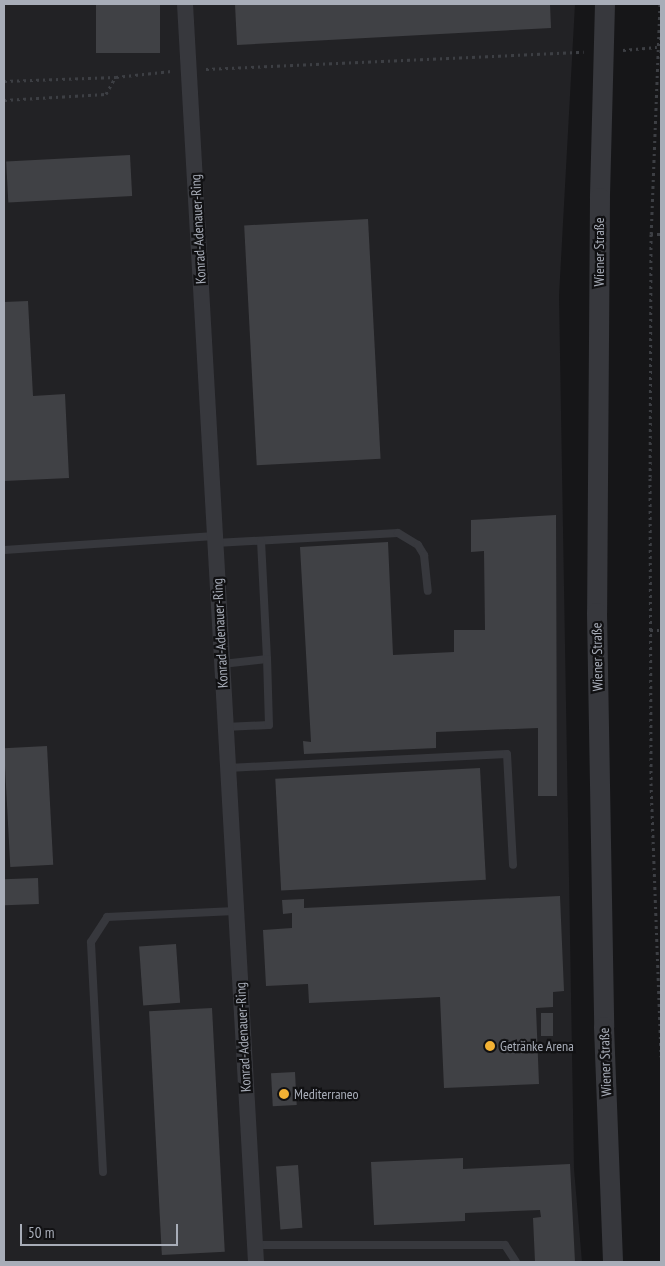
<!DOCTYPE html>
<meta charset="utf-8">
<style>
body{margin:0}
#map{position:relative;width:665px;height:1266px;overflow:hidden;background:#161618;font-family:"PT Sans Narrow",sans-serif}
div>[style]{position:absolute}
.built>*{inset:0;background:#222225}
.building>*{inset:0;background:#404145;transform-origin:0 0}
.path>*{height:3px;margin-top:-1.5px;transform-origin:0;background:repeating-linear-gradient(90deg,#3d3f44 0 2.5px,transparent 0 6.5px)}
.service>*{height:8px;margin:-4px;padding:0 4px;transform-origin:4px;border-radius:4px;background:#37383d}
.minor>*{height:16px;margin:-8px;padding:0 8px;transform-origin:8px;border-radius:8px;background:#37383d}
.tertiary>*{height:20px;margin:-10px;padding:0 10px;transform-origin:10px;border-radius:10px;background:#37383d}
.dots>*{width:14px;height:14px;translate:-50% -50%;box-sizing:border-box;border:2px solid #111113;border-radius:50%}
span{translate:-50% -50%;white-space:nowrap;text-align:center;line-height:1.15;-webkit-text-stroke:4.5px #111113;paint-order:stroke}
.street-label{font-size:14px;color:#a8adb8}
.poi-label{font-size:14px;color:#a8adb8}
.left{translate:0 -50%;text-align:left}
.frame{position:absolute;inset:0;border:5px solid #a8adb8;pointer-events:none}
.scale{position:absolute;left:20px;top:1224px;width:158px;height:22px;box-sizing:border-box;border:2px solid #a8adb8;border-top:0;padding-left:6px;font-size:15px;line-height:18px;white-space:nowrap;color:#a8adb8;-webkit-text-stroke:4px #111113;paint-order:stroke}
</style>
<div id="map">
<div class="built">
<div style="clip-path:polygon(4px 4px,575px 4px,559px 296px,574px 1169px,582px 1262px,4px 1262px)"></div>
</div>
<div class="building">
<div style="left:96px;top:4px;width:64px;height:49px"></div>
<div style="clip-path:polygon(235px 4px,550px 4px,551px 28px,237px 45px)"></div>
<div style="left:130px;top:155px;width:41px;height:124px;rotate:87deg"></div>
<div style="left:368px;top:219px;width:240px;height:124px;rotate:87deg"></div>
<div style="clip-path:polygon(28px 301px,33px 396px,65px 394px,69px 478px,4px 481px,4px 302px)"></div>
<div style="clip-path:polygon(556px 515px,557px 796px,538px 796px,538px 728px,436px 732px,436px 748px,304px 754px,303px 741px,311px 742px,300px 547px,388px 542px,393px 655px,454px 652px,454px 630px,485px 630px,484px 551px,471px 552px,471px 520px)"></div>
<div style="left:47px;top:746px;width:119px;height:43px;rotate:87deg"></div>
<div style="left:480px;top:768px;width:112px;height:205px;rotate:87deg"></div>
<div style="left:38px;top:878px;width:26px;height:34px;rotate:88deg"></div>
<div style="clip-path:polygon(560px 896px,564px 991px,553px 992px,553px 1007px,536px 1008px,539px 1084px,444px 1088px,440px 997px,309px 1003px,308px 984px,266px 986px,263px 930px,292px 928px,292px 913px,283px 914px,282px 900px,304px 899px,304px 908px)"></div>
<div style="left:176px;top:944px;width:59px;height:37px;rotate:86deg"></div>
<div style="left:212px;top:1008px;width:244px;height:63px;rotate:87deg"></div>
<div style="left:541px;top:1013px;width:12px;height:23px"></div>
<div style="left:295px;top:1072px;width:33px;height:24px;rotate:87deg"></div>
<div style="clip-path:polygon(463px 1158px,463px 1169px,570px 1164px,575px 1262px,535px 1262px,533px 1218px,541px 1217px,540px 1210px,465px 1213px,465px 1221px,374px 1225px,371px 1162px)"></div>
<div style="left:298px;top:1165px;width:63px;height:22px;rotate:86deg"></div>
</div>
<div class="path">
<div style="left:660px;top:4px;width:230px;rotate:92.2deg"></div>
<div style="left:651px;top:234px;width:244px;rotate:90.2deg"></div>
<div style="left:650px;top:478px;width:305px;rotate:89.8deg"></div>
<div style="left:651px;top:783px;width:274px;rotate:87.9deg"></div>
<div style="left:623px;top:50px;width:34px;rotate:-5deg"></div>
<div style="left:206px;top:69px;width:378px;rotate:-2.6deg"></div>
<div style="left:4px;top:81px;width:112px;rotate:-2deg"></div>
<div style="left:116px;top:77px;width:56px;rotate:-6.1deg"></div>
<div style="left:4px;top:100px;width:102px;rotate:-3.4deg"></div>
<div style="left:106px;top:94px;width:18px;rotate:-61deg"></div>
<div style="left:651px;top:234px;width:10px"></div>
<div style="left:650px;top:630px;width:11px"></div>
</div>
<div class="service">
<div style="left:215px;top:543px;width:183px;rotate:-3.1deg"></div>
<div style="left:398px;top:533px;width:23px;rotate:31deg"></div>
<div style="left:418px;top:545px;width:12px;rotate:59deg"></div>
<div style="left:424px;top:555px;width:36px;rotate:84deg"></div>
<div style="left:4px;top:550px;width:211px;rotate:-3.8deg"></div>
<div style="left:222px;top:664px;width:45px;rotate:-6.3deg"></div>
<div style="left:267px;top:659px;width:118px;rotate:-92.9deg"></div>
<div style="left:225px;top:727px;width:44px;rotate:-2.6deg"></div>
<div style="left:269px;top:725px;width:66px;rotate:-91.7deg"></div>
<div style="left:228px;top:768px;width:279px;rotate:-2.9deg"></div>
<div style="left:507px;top:754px;width:111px;rotate:86.9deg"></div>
<div style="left:103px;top:1172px;width:230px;rotate:-93deg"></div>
<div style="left:91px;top:942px;width:30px;rotate:-57deg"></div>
<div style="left:107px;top:917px;width:128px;rotate:-2.7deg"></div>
<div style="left:255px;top:1245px;width:250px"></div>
<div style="left:505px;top:1245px;width:20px;rotate:57deg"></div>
</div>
<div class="minor">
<div style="left:185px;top:4px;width:1260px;rotate:86.77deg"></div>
</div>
<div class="tertiary">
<div style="left:605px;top:4px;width:194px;rotate:91.5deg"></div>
<div style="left:600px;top:198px;width:415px;rotate:90.4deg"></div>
<div style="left:597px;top:613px;width:414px;rotate:89deg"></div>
<div style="left:604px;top:1027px;width:235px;rotate:87.8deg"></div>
</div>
<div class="dots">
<div style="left:490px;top:1046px;background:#f2b134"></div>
<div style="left:284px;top:1094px;background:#f2b134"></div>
</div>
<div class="street-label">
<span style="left:198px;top:229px;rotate:-93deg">Konrad-Adenauer-Ring</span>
<span style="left:599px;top:252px;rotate:-90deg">Wiener Straße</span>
<span style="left:220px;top:633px;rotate:-93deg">Konrad-Adenauer-Ring</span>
<span style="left:597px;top:657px;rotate:-91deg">Wiener Straße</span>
<span style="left:243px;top:1037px;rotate:-93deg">Konrad-Adenauer-Ring</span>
<span style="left:605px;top:1062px;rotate:-92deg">Wiener Straße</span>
</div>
<div class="poi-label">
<span class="left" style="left:500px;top:1046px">Getränke Arena</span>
<span class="left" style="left:294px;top:1094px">Mediterraneo</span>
</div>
<div class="frame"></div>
<div class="scale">50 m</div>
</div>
